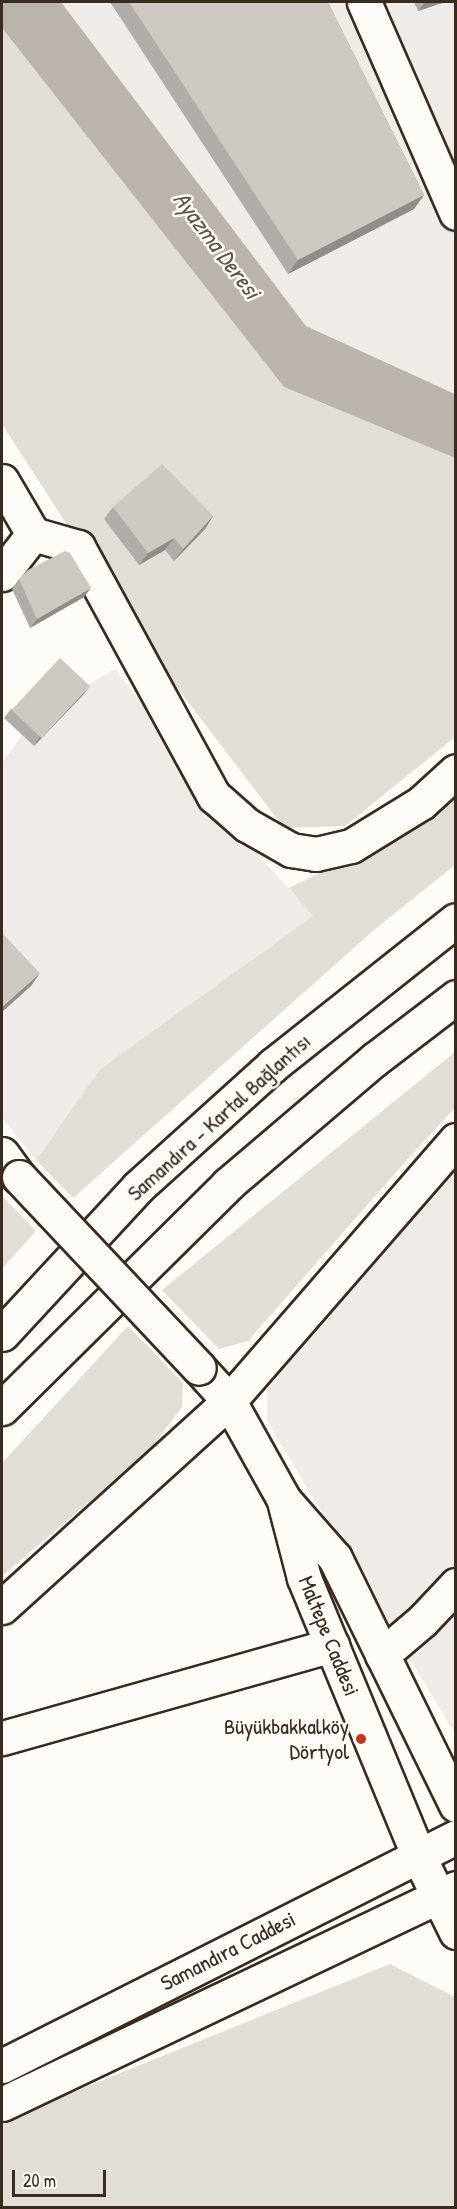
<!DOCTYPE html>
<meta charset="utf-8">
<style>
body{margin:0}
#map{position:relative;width:457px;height:2209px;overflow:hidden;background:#fdfcf7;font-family:"Patrick Hand",sans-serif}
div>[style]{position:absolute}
.built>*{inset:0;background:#efece7}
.green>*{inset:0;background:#e1ded7}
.water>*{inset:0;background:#bbb4ad}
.roads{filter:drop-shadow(2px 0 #3b2a1e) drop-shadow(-2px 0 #3b2a1e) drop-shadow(0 2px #3b2a1e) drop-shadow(0 -2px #3b2a1e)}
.street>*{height:33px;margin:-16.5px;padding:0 16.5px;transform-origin:16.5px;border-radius:16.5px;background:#fdfcf7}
.secondary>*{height:33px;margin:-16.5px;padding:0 16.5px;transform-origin:16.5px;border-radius:16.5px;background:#fdfcf7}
.highway>*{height:33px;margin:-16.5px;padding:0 16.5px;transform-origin:16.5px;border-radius:16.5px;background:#fdfcf7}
.bridges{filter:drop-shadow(2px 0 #3b2a1e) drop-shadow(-2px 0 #3b2a1e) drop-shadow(0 2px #3b2a1e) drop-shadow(0 -2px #3b2a1e)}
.secondary-bridge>*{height:33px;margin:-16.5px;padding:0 16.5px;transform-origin:16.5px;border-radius:16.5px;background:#fdfcf7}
.wall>*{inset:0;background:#b0aca7}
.shaded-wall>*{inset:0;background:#908c88}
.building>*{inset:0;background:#cdc8c2;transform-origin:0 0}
.dots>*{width:16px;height:16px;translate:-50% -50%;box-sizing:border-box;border:3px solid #fdfcf7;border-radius:50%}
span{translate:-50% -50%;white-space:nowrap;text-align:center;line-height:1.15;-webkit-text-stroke:5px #fdfcf7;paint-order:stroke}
.street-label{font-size:22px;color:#3b2a1e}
.poi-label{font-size:22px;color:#3b2a1e}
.right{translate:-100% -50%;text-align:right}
.water-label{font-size:24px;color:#615349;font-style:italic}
.frame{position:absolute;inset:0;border:3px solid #3b2a1e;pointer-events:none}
.scale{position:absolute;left:12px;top:2170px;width:94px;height:27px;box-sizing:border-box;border:3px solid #3b2a1e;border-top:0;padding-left:8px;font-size:18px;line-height:21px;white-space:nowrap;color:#3b2a1e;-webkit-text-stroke:4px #fdfcf7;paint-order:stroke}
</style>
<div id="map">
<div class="built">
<div style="clip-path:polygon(61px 2px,455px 2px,455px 394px,306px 326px)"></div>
<div style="clip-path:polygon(115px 669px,267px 865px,314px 916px,100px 1069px,36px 1160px,2px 1118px,2px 762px,37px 715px)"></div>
<div style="clip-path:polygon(455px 1134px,455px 1734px,267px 1421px,268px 1364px)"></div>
</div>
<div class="green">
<div style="clip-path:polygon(2px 28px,284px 387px,455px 458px,455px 737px,345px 826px,284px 828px,144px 644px,2px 424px)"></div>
<div style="clip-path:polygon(455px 786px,455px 865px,374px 930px,73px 1198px,36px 1160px,100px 1069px,313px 916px,289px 888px,405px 831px)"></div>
<div style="clip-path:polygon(455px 1052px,455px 1108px,411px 1155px,248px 1341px,219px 1349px,162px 1290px)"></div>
<div style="clip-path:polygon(2px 1196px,36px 1231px,2px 1269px)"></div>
<div style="clip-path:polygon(128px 1326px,183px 1383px,182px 1407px,148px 1452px,2px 1576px,2px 1463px)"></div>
<div style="clip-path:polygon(390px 1964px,455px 1997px,455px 2207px,2px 2208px,2px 2121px)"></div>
</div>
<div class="water">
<div style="clip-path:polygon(2px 2px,61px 2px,306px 326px,455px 394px,455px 458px,284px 387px,2px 28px)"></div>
</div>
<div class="roads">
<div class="street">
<div style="left:364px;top:2px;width:230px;rotate:66.4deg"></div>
<div style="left:2px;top:481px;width:61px;rotate:59.7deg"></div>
<div style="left:33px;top:534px;width:47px;rotate:16.1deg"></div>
<div style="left:78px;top:547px;width:284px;rotate:61.4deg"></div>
<div style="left:214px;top:796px;width:44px;rotate:41.3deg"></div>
<div style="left:247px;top:825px;width:51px;rotate:29.6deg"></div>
<div style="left:291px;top:850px;width:25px;rotate:9deg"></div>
<div style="left:316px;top:854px;width:36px;rotate:-13deg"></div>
<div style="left:351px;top:846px;width:82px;rotate:-31.6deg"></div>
<div style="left:421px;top:803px;width:47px;rotate:-42.4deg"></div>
<div style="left:2px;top:574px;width:51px;rotate:-52.2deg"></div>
<div style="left:2px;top:1607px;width:307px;rotate:-42.2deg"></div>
<div style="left:229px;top:1401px;width:346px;rotate:-49deg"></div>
<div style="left:382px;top:1655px;width:52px;rotate:-40.4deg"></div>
<div style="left:422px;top:1621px;width:50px;rotate:-46.6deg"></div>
<div style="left:2px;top:1738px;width:343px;rotate:-15.7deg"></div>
</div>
<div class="secondary">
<div style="left:2px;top:1154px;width:29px;rotate:54deg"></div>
<div style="left:199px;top:1368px;width:45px;rotate:47.7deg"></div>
<div style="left:229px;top:1401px;width:113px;rotate:60.9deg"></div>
<div style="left:284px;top:1500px;width:77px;rotate:48.7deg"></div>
<div style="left:335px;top:1558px;width:275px;rotate:63.9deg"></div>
<div style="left:285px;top:1505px;width:75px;rotate:75.4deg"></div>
<div style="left:304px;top:1578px;width:300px;rotate:67.6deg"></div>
<div style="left:418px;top:1855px;width:86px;rotate:63.7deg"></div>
<div style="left:2px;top:2066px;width:508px;rotate:-26.77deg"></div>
<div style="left:2px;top:2104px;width:503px;rotate:-25.44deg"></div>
</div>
<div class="highway">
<div style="left:2px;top:1334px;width:200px;rotate:-47.2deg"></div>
<div style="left:138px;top:1187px;width:182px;rotate:-42.1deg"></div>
<div style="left:273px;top:1065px;width:233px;rotate:-38.4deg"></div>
<div style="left:2px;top:1408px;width:318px;rotate:-44.7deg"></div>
<div style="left:228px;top:1184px;width:193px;rotate:-40.4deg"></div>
<div style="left:375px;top:1059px;width:102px;rotate:-37.4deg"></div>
</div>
</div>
<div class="bridges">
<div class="secondary-bridge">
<div style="left:19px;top:1177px;width:262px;rotate:46.7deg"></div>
</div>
</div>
<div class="wall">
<div style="clip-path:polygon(110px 2px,328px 2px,424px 195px,414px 209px,288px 274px)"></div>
<div style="clip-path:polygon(414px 2px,445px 2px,418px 11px)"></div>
<div style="clip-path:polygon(113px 507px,213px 516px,205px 529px,174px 561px,165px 550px,139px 565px,104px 519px)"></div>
<div style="clip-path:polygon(19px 579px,84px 597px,30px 628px,12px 589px)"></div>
<div style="clip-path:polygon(83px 695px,34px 746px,4px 718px,11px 709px)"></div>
</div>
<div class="shaded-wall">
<div style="clip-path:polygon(425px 2px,445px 2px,418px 11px)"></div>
<div style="clip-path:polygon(424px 195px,414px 209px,288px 274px,298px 260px)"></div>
<div style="clip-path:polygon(213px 516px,205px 529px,174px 561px,183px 549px)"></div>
<div style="clip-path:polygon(174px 538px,165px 550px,139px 565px,148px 553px)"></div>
<div style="clip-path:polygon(91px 588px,84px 597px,30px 628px,37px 619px)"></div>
<div style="clip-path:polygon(90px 686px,83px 695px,34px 746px,40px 736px)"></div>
<div style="clip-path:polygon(40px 973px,31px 986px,2px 1012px,2px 1007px)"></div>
</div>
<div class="building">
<div style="clip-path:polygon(129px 2px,328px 2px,424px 195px,298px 260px)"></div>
<div style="clip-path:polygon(162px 464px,213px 516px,183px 549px,174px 538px,148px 553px,113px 507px)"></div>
<div style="clip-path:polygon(65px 551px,70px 553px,91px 588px,37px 619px,19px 579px,28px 570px)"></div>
<div style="left:60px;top:658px;width:41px;height:71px;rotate:43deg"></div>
<div style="clip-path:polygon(2px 933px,40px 973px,2px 1007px)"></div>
</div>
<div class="dots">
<div style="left:361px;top:1739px;background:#c8321e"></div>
</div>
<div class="street-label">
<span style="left:219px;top:1117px;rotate:-42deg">Samandıra - Kartal Bağlantısı</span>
<span style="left:329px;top:1636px;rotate:68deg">Maltepe Caddesi</span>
<span style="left:228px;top:1951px;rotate:-27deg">Samandıra Caddesi</span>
</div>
<div class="poi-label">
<span class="right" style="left:349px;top:1739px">Büyükbakkalköy<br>Dörtyol</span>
</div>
<div class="water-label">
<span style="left:217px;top:245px;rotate:53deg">Ayazma Deresi</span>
</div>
<div class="frame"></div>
<div class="scale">20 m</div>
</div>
